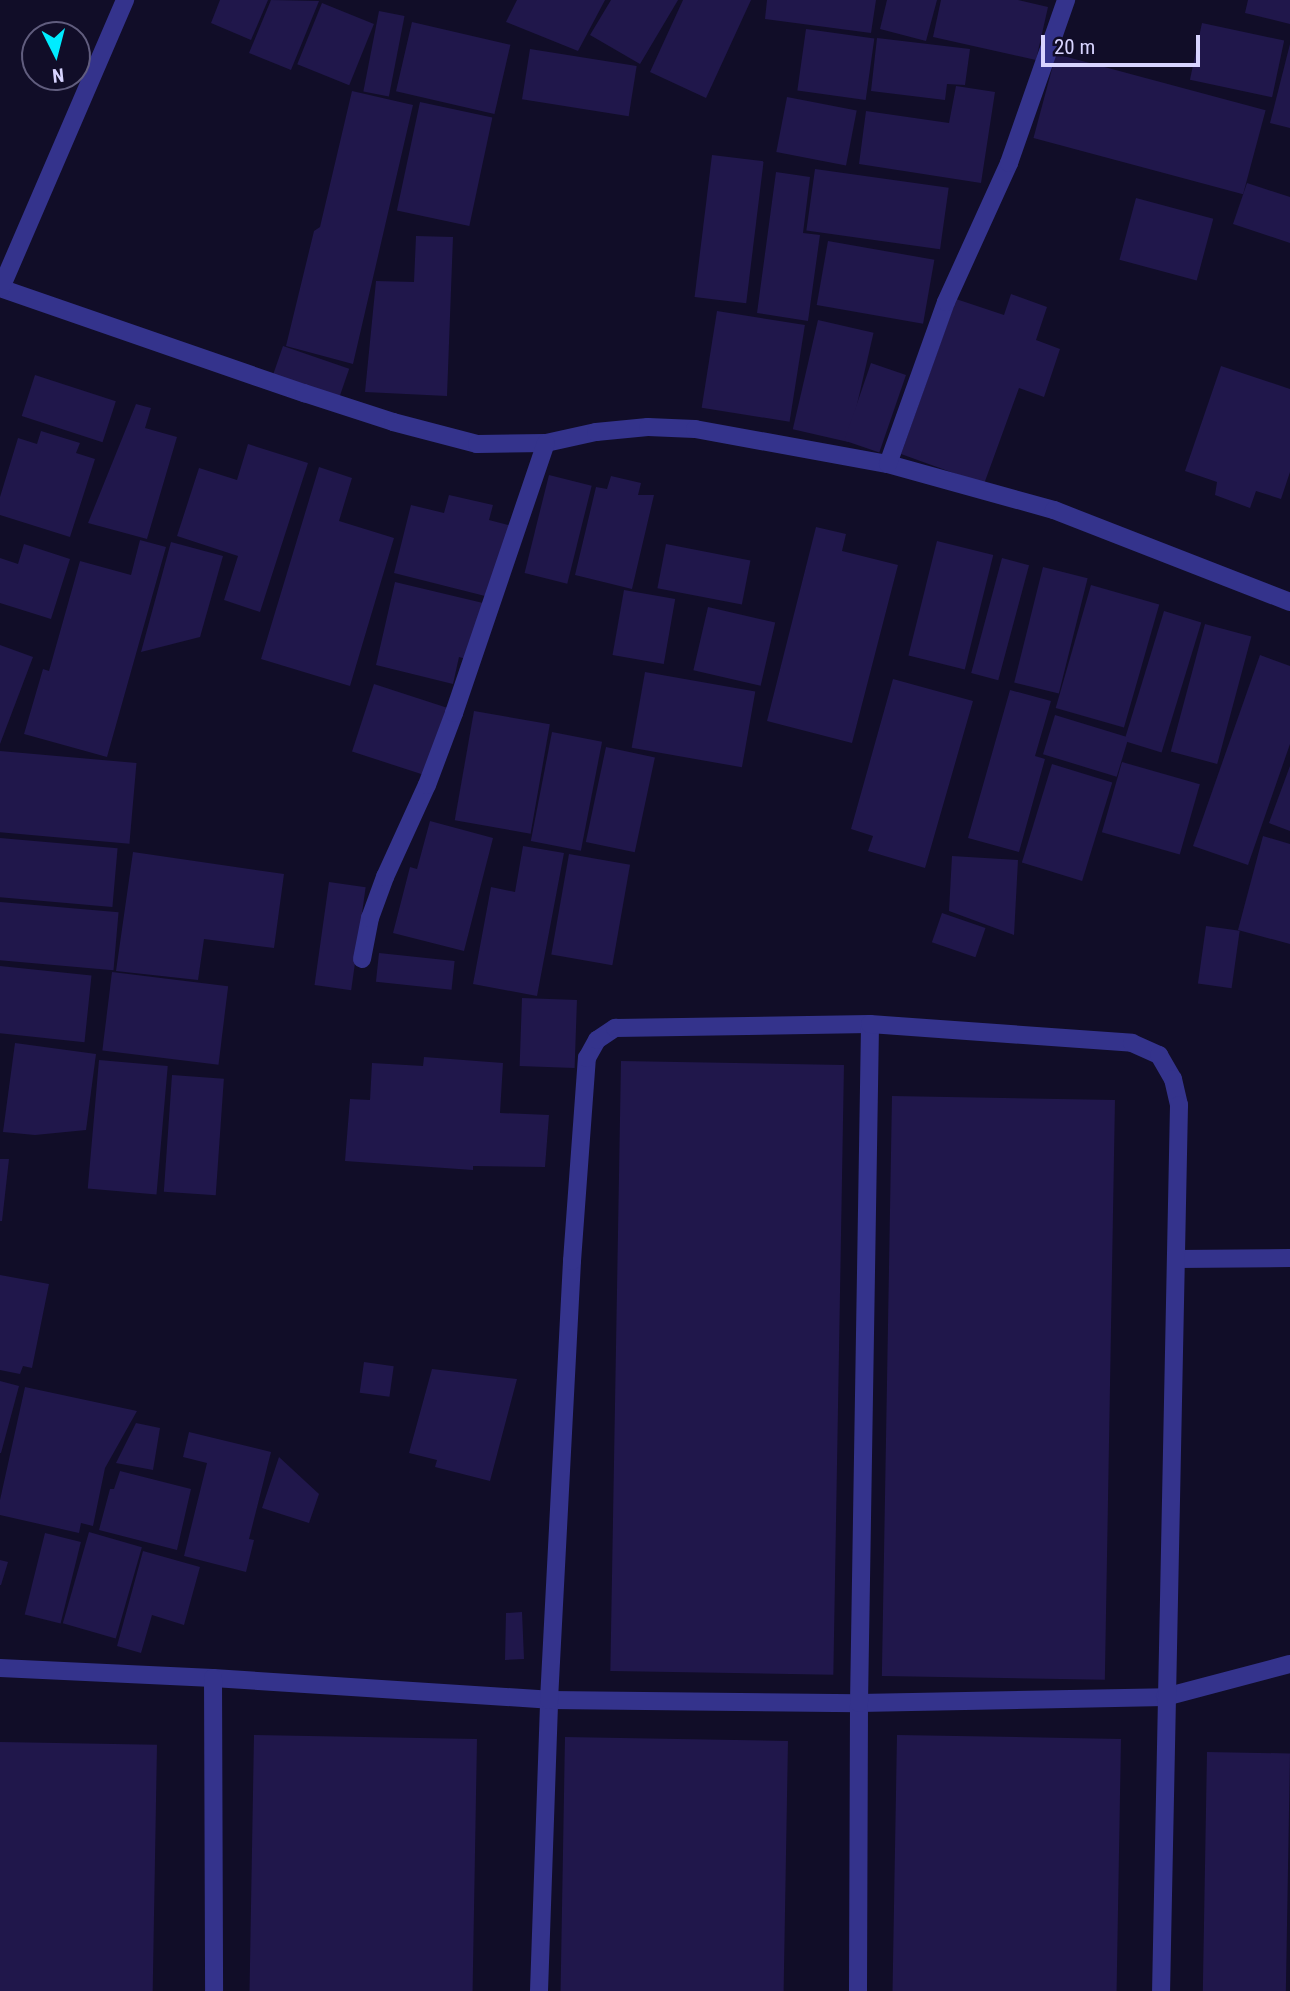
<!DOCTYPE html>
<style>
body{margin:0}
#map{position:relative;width:1290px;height:1991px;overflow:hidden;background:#110d28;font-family:"Roboto Condensed",sans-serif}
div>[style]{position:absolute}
.building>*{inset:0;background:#20174b;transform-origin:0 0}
.minor>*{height:18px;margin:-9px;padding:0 9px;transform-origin:9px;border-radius:9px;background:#34338c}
span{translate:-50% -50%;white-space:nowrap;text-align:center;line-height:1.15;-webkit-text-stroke:7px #110d28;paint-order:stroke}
.north{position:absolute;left:21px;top:21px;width:70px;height:70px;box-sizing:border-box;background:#110d28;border:2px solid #615d7e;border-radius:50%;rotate:174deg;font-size:19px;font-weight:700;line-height:28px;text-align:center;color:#d8d4ff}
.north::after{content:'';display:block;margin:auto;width:24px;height:32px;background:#00ecff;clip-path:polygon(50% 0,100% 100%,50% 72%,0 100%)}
.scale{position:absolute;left:1041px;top:35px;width:159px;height:32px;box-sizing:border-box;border:4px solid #d8d4ff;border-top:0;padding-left:9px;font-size:21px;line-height:24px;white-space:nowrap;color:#d8d4ff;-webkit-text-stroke:5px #110d28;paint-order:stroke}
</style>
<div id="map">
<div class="building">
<div style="clip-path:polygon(220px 0,268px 0,251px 40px,211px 23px)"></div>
<div style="clip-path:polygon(271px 0,319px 1px,291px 70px,249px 53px)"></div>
<div style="clip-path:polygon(517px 0,605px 0,578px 51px,506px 22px)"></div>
<div style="clip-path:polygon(611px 0,678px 0,640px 64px,590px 35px)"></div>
<div style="clip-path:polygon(683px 0,751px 0,706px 98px,650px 72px)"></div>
<div style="clip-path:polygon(767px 0,876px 0,871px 33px,765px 19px)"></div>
<div style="clip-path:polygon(887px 0,937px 0,926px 41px,880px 29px)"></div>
<div style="clip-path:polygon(941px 0,1018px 0,1048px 7px,1036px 60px,933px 37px)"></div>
<div style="clip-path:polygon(1248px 0,1290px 0,1290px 24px,1245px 13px)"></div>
<div style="left:322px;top:3px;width:56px;height:66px;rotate:22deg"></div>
<div style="left:379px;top:11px;width:26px;height:82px;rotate:11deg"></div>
<div style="left:412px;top:22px;width:101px;height:71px;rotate:13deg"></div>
<div style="left:1202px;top:23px;width:84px;height:58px;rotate:12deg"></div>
<div style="left:806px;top:29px;width:69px;height:62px;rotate:8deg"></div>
<div style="clip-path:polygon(877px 38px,970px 49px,965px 85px,947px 84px,945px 100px,871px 91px)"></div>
<div style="clip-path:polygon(1290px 44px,1290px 128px,1270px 123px)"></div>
<div style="left:530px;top:49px;width:108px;height:51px;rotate:9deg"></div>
<div style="left:1056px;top:54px;width:217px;height:87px;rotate:15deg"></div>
<div style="clip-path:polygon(956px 86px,995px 92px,981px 183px,859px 164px,866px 111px,949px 123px)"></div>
<div style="clip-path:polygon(352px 91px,413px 105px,353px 364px,286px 346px,314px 231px,320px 227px)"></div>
<div style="left:787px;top:97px;width:71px;height:56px;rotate:11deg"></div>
<div style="left:420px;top:102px;width:74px;height:111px;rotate:12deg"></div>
<div style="left:712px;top:155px;width:52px;height:143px;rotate:7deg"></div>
<div style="left:815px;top:169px;width:135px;height:62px;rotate:8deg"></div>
<div style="clip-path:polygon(776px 172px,810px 177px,803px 233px,820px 235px,808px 321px,757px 313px)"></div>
<div style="clip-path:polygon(1247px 183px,1290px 197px,1290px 243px,1233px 224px)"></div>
<div style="left:1136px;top:198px;width:80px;height:64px;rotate:15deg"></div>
<div style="clip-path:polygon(416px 236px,453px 237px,447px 396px,365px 392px,376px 281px,414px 282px)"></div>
<div style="left:828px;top:241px;width:108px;height:65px;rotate:10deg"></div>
<div style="clip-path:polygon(1011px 294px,1047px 307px,1036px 340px,1060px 349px,1044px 397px,1019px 388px,984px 484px,901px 454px,956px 299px,1004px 315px)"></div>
<div style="left:717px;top:311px;width:89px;height:98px;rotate:9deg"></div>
<div style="left:818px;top:320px;width:57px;height:112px;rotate:13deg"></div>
<div style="left:283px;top:346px;width:70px;height:36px;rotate:19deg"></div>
<div style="left:871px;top:363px;width:37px;height:82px;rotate:19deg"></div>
<div style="clip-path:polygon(1221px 366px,1290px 389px,1290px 472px,1281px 499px,1256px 491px,1250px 508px,1215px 495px,1217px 482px,1185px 471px)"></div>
<div style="left:35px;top:375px;width:85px;height:43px;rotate:18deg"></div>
<div style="clip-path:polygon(136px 404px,151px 408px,145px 428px,177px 437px,147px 539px,88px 523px)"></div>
<div style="clip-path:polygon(41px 431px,80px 443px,76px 453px,95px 459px,70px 537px,0 515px,0 497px,18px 438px,37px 444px)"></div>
<div style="clip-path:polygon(248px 444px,308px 463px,260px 612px,224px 600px,238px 556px,177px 536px,199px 468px,237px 480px)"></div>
<div style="clip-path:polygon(319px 467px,352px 478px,339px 521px,394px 538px,350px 686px,261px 659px)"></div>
<div style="left:549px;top:475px;width:44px;height:101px;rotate:14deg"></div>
<div style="clip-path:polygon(611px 476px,641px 483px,638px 495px,654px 495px,632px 589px,575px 575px,596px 487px,607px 489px)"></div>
<div style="clip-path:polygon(449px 495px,493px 505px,489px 520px,512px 526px,493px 598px,394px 573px,411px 505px,444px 513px)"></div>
<div style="clip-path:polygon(816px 527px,846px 534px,842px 551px,898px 565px,852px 743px,767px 721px)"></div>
<div style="clip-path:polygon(140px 540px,166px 547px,107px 757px,24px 734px,43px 669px,49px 671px,80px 561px,131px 575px)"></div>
<div style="left:937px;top:541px;width:58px;height:118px;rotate:14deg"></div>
<div style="clip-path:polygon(171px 542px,223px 556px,200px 637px,141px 652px)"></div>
<div style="clip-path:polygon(24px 544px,70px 559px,51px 619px,0 603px,0 558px,18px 564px)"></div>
<div style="left:666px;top:544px;width:86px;height:45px;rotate:11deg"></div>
<div style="left:1002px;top:558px;width:28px;height:119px;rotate:15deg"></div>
<div style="left:1043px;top:567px;width:46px;height:119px;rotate:14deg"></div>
<div style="clip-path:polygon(395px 582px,483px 603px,470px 660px,459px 657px,453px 684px,376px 665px)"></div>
<div style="left:1091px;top:585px;width:71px;height:128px;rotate:16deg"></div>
<div style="left:624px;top:590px;width:52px;height:66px;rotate:10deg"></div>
<div style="left:708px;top:607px;width:69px;height:65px;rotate:13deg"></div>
<div style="left:1164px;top:611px;width:39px;height:136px;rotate:17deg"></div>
<div style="left:1205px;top:624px;width:48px;height:132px;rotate:15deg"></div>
<div style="clip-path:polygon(0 645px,33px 657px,0 744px)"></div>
<div style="clip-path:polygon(1260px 655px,1290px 666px,1290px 744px,1248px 865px,1193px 846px)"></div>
<div style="left:645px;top:672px;width:112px;height:77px;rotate:10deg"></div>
<div style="clip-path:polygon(893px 679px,973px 701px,925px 868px,868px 851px,873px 836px,851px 829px)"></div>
<div style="left:374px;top:684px;width:80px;height:71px;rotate:18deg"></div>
<div style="clip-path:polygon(1010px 690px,1051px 701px,1035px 756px,1045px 759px,1019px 852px,968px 838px)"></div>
<div style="left:474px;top:711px;width:77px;height:111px;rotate:10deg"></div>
<div style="left:1055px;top:715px;width:77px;height:41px;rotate:17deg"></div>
<div style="left:552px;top:732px;width:51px;height:111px;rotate:11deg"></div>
<div style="left:606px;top:747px;width:50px;height:97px;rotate:12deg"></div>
<div style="left:0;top:751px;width:137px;height:81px;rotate:5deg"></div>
<div style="left:1122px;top:762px;width:81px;height:73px;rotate:16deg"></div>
<div style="left:1052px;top:764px;width:63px;height:103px;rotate:17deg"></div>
<div style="clip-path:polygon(1290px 766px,1290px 831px,1269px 823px)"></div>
<div style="clip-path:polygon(430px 821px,493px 838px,464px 951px,393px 933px,410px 867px,417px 869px)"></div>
<div style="clip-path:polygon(1263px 836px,1290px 844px,1290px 944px,1238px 930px)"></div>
<div style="left:0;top:838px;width:118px;height:59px;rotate:5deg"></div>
<div style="clip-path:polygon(523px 846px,564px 853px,537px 996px,473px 984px,491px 887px,515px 892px)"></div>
<div style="clip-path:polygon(133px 852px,284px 874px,274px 948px,204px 939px,198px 980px,116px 971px)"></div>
<div style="left:569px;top:854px;width:62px;height:102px;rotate:10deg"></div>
<div style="clip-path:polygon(952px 856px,1018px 860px,1014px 935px,949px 911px)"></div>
<div style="left:329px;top:882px;width:37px;height:104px;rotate:8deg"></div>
<div style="left:0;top:902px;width:119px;height:58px;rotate:5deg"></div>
<div style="left:942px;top:913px;width:46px;height:31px;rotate:19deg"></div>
<div style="left:1206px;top:926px;width:34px;height:58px;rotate:8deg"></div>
<div style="left:379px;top:953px;width:76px;height:29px;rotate:6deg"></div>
<div style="left:0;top:966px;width:92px;height:67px;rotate:6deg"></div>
<div style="left:112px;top:972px;width:117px;height:79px;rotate:7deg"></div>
<div style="left:522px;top:998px;width:55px;height:68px;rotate:2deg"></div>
<div style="clip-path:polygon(15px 1043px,96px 1054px,86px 1130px,35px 1135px,3px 1132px)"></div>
<div style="clip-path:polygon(424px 1057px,503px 1063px,500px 1113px,549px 1115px,545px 1167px,473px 1166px,473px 1170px,345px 1161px,350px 1099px,370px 1100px,372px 1063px,423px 1066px)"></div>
<div style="left:99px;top:1060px;width:69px;height:129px;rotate:5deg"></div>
<div style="left:621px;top:1061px;width:223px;height:610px;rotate:1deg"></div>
<div style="left:172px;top:1075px;width:52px;height:117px;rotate:4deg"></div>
<div style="left:892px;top:1096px;width:223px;height:580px;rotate:1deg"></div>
<div style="clip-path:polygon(0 1159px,9px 1159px,2px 1221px,0 1221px)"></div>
<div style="clip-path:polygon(0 1275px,49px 1284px,32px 1368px,23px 1366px,20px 1374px,0 1370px)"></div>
<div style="left:364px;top:1362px;width:30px;height:31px;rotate:8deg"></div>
<div style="clip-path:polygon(432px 1369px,517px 1379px,490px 1481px,435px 1467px,437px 1460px,409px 1453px)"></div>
<div style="clip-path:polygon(0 1381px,19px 1386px,1px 1453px,0 1453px)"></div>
<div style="clip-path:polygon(25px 1387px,137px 1411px,105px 1468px,93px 1526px,81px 1523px,79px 1533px,0 1515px,0 1500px)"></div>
<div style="clip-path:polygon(136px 1423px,160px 1428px,153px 1470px,116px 1463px)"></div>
<div style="clip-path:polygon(189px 1432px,271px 1452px,249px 1539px,254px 1540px,246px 1572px,184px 1556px,207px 1463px,183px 1457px)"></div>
<div style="clip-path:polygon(279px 1457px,319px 1494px,309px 1523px,262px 1508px)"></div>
<div style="clip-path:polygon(120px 1471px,191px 1489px,177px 1550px,99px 1530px,110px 1489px,114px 1489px)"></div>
<div style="left:89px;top:1532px;width:55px;height:95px;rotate:16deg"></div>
<div style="left:45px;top:1533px;width:37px;height:84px;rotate:14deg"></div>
<div style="clip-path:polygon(143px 1551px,200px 1567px,184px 1625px,152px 1615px,141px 1653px,117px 1646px)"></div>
<div style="clip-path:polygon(0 1560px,8px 1562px,1px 1585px,0 1585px)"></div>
<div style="clip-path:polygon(522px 1612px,524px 1659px,505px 1660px,506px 1613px)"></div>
<div style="left:254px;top:1735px;width:223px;height:256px;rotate:1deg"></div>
<div style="left:897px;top:1735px;width:224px;height:256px;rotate:1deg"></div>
<div style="left:565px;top:1737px;width:223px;height:254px;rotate:1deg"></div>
<div style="left:0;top:1742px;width:157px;height:249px;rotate:1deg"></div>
<div style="left:1207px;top:1752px;width:83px;height:239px;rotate:1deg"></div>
</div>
<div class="minor">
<div style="left:0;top:288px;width:322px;rotate:19.1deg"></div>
<div style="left:304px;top:393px;width:94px;rotate:18deg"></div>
<div style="left:393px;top:422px;width:87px;rotate:14.7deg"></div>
<div style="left:477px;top:444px;width:69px;rotate:-0.8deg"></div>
<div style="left:546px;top:443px;width:51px;rotate:-12.4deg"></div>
<div style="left:596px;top:432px;width:52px;rotate:-5.5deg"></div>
<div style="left:648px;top:427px;width:47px;rotate:2.4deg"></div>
<div style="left:695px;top:429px;width:196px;rotate:10.3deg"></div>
<div style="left:888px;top:464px;width:172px;rotate:15.5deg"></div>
<div style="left:1054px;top:510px;width:253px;rotate:21.3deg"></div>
<div style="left:1px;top:288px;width:314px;rotate:-66.7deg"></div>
<div style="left:888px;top:464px;width:172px;rotate:-70.3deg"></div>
<div style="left:946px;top:302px;width:153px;rotate:-65.6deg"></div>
<div style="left:1009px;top:163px;width:173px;rotate:-70.7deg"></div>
<div style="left:362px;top:959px;width:42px;rotate:-79deg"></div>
<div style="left:370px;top:918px;width:44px;rotate:-69.9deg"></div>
<div style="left:385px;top:877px;width:101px;rotate:-65.5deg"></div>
<div style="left:427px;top:785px;width:77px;rotate:-69.4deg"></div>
<div style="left:454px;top:713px;width:285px;rotate:-71.2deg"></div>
<div style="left:1176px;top:1259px;width:114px;rotate:-0.5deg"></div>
<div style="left:0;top:1668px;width:213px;rotate:2.7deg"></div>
<div style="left:213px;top:1678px;width:337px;rotate:3.7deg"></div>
<div style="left:549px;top:1700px;width:310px;rotate:0.6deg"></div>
<div style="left:859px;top:1703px;width:306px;rotate:-1.1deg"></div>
<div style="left:1165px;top:1697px;width:129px;rotate:-14.8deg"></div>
<div style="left:213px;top:1678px;width:313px;rotate:89.8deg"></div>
<div style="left:539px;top:1991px;width:291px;rotate:-88deg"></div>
<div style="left:549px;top:1700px;width:440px;rotate:-87deg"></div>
<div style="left:572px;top:1261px;width:204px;rotate:-85.8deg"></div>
<div style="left:587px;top:1058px;width:21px;rotate:-61deg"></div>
<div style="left:597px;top:1040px;width:22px;rotate:-34deg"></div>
<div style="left:615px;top:1028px;width:255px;rotate:-0.9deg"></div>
<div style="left:858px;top:1991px;width:288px;rotate:-89.8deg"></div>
<div style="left:859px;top:1703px;width:679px;rotate:-89.07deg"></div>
<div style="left:870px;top:1024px;width:263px;rotate:4.1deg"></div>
<div style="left:1132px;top:1043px;width:30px;rotate:24deg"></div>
<div style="left:1159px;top:1055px;width:28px;rotate:60deg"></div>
<div style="left:1173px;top:1079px;width:27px;rotate:77deg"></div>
<div style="left:1179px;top:1105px;width:886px;rotate:91.16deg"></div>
</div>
<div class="north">N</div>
<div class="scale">20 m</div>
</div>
